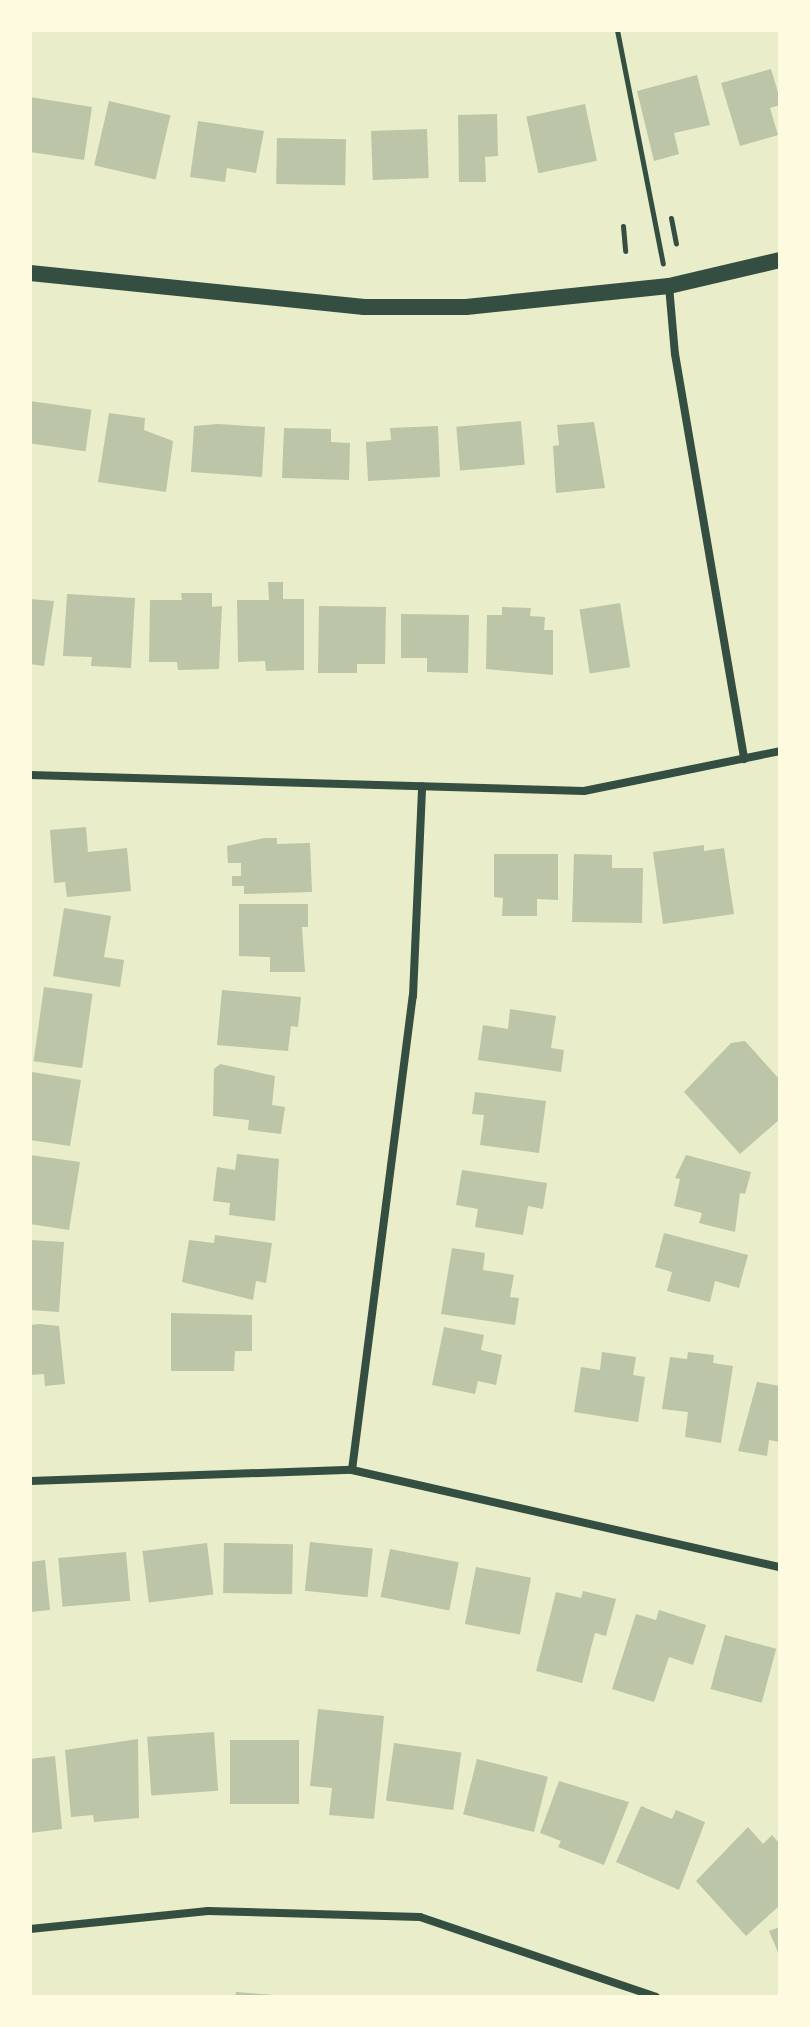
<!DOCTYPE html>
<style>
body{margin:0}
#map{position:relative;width:810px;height:2027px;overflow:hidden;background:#e9edc9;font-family:"Source Sans 3",sans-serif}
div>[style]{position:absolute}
.building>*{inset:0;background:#bcc5a7;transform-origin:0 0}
.path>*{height:5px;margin:-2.5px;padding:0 2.5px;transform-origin:2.5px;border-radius:2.5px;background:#344e41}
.minor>*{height:8px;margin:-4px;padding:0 4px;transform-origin:4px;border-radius:4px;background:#344e41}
.secondary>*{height:16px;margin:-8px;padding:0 8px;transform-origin:8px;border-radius:8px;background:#344e41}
span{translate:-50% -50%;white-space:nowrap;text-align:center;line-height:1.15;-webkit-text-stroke:8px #fefae0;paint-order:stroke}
.frame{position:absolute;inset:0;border:32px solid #fefae0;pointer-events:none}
</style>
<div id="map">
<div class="building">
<div style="clip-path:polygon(771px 69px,780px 99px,780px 105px,770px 108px,778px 135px,740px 146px,721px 83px)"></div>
<div style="clip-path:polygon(697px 75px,710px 125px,674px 133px,679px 154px,654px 161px,637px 91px)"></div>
<div style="clip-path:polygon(30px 97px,92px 107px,84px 160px,30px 152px)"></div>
<div style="left:109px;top:101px;width:63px;height:66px;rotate:13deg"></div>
<div style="left:585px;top:104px;width:58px;height:60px;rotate:78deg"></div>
<div style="clip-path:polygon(497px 114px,498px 156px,485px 157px,486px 182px,459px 182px,458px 115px)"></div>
<div style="clip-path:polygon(198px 121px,264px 131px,256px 173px,227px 168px,225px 182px,190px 177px)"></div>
<div style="left:427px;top:129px;width:49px;height:56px;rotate:88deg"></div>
<div style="left:277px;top:138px;width:69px;height:46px;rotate:1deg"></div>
<div style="left:30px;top:401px;width:62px;height:42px;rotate:8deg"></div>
<div style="clip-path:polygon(109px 413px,145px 418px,144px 430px,173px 441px,166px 492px,98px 482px)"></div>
<div style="left:521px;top:421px;width:44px;height:65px;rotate:85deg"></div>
<div style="clip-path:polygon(594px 422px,605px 488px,556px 493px,553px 446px,559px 445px,557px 425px)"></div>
<div style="clip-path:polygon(218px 424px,265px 427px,262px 477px,191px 472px,194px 426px)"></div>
<div style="clip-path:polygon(438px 426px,440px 477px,368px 481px,366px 442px,391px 440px,390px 428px)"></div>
<div style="clip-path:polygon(284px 428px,331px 429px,331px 442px,350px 443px,349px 480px,282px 478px)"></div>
<div style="clip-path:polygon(268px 582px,283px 582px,283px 599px,304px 599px,304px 670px,266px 671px,265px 661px,238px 662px,237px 600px,269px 600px)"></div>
<div style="clip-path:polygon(181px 593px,212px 593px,212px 607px,222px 606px,219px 669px,178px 670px,177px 662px,149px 662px,150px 600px,182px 600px)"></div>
<div style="clip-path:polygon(67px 594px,135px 598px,131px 668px,91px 666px,92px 657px,63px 656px)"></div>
<div style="clip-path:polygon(30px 599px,54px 601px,44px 666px,30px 664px)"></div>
<div style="left:620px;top:603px;width:65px;height:41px;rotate:81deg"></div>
<div style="clip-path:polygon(319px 606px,386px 607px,385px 664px,357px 664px,357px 673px,318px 673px)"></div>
<div style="clip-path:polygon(502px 607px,531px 608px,530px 616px,545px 617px,544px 630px,553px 630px,553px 675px,486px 669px,487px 615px,502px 615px)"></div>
<div style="clip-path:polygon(401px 614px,469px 615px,468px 673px,427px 672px,427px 658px,401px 658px)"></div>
<div style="clip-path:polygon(86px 827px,88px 852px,127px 848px,131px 891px,67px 897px,65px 882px,54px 883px,50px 830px)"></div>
<div style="clip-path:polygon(264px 838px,277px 838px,277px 844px,310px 843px,312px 892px,244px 894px,244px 886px,232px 886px,232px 876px,241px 876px,241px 863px,228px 863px,227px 846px)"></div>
<div style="clip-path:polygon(704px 845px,704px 851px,724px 848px,734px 914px,663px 924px,653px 852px)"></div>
<div style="clip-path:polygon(494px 854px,558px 854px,558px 900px,537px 899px,537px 916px,502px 916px,503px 898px,494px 897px)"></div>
<div style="clip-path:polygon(574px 854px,612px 855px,612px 868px,643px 868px,642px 923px,572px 922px)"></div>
<div style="clip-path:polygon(239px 904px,308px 904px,308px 927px,302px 927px,305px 972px,270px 972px,270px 957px,239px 956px)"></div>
<div style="clip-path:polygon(64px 908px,111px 916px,104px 957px,124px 960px,120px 987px,53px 976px)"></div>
<div style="left:44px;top:987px;width:49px;height:75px;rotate:8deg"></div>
<div style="clip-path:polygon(222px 990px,301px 997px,298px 1027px,291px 1026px,288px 1051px,217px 1045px)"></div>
<div style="clip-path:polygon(510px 1009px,556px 1016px,551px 1048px,564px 1050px,561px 1072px,478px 1060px,483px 1025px,508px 1029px)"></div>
<div style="clip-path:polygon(745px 1041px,780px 1080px,780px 1119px,740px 1154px,684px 1092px,731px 1043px)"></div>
<div style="clip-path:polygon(220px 1064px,275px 1076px,272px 1105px,285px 1107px,281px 1134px,248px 1130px,249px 1120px,213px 1116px,214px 1069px)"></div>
<div style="clip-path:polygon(32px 1072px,81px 1080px,70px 1146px,30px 1140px)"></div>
<div style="clip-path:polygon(475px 1092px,546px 1101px,539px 1153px,480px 1145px,484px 1115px,472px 1114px)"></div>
<div style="clip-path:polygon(237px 1154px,279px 1159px,275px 1221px,229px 1215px,230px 1203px,213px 1201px,217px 1167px,235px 1170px)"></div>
<div style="clip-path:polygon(30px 1155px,80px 1162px,69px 1230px,30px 1224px)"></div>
<div style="clip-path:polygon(686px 1155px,751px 1172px,745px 1194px,740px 1193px,735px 1232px,699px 1223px,702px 1213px,674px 1206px,680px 1179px,675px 1178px)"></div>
<div style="clip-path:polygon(462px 1170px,547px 1183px,543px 1209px,528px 1206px,523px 1235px,475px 1227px,478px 1209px,456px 1205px)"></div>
<div style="clip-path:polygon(664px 1233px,748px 1255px,739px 1288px,715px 1281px,710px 1302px,667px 1291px,672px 1272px,655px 1267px)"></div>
<div style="clip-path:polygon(215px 1235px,272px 1243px,266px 1283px,256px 1281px,253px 1300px,182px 1282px,189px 1240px,214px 1243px)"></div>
<div style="clip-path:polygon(30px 1240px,64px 1242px,59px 1312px,30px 1310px)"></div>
<div style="clip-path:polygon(452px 1248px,485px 1253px,483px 1270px,514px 1275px,510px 1297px,519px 1298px,515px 1325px,441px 1314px)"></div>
<div style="clip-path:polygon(171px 1313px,252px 1315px,252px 1351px,235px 1351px,234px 1371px,171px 1371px)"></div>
<div style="clip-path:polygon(40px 1324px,59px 1326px,65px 1384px,45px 1386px,44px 1374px,30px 1375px,30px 1325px)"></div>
<div style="clip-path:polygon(444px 1327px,484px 1335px,481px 1350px,502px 1355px,496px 1385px,478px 1381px,475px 1394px,432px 1385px)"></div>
<div style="clip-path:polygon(602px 1352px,636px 1357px,633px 1375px,645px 1377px,638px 1422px,574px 1412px,581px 1367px,600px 1370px)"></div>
<div style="clip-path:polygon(688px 1352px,714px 1355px,713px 1363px,733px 1366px,721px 1443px,685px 1437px,688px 1412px,662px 1409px,670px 1357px,687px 1359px)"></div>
<div style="clip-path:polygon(757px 1382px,780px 1386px,780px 1442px,769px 1440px,767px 1456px,738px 1451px)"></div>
<div style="left:310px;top:1542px;width:63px;height:49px;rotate:6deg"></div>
<div style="left:207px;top:1543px;width:52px;height:65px;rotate:83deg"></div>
<div style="left:224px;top:1543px;width:69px;height:50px;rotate:1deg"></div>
<div style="left:390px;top:1549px;width:70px;height:49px;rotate:11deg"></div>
<div style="left:126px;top:1552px;width:49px;height:68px;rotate:85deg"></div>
<div style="clip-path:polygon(45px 1560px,50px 1610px,30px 1612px,30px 1562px)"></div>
<div style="left:476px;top:1567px;width:56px;height:58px;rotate:11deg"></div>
<div style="clip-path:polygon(583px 1591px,616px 1599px,606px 1636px,595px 1633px,582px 1683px,536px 1671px,556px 1592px,581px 1598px)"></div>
<div style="clip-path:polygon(659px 1610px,706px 1625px,693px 1665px,669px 1657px,654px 1702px,612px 1689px,636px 1614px,656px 1620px)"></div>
<div style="left:725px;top:1635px;width:53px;height:56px;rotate:15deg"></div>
<div style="clip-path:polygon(318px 1709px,384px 1716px,374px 1819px,329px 1815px,332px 1788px,310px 1786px)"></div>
<div style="left:214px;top:1732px;width:59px;height:67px;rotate:86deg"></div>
<div style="clip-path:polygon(138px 1739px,139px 1818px,94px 1822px,93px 1815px,71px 1817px,65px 1750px)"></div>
<div style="left:299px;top:1740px;width:64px;height:69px;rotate:90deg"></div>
<div style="left:394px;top:1743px;width:68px;height:58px;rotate:8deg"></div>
<div style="clip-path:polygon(55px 1756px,62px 1829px,30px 1833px,30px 1759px)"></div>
<div style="left:477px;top:1759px;width:73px;height:57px;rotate:14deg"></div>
<div style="clip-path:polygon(559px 1781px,629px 1802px,604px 1865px,558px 1847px,561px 1841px,540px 1833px)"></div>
<div style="clip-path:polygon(641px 1806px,672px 1819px,676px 1810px,705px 1822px,679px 1890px,616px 1862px)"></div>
<div style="clip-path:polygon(748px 1827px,763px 1844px,772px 1835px,780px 1844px,780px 1905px,746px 1936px,696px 1881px)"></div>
<div style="clip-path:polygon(780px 1927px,780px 1957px,769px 1931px)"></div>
<div style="clip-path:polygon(236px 1992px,275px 1995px,275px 1997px,235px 1997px)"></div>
</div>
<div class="path">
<div style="left:617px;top:30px;width:238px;rotate:78.9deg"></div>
<div style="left:671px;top:218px;width:26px;rotate:79deg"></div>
<div style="left:623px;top:226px;width:25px;rotate:85deg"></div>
</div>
<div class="minor">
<div style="left:669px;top:286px;width:68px;rotate:85deg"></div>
<div style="left:675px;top:354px;width:411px;rotate:80.3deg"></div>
<div style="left:30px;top:775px;width:554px;rotate:1.65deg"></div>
<div style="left:584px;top:791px;width:200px;rotate:-11.5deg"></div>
<div style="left:352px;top:1470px;width:478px;rotate:-82.7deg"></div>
<div style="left:413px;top:996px;width:210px;rotate:-87.5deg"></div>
<div style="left:30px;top:1481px;width:322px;rotate:-2deg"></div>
<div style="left:352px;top:1470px;width:439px;rotate:12.8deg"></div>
<div style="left:30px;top:1929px;width:179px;rotate:-5.8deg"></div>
<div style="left:208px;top:1911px;width:212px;rotate:1.6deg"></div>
<div style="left:420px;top:1917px;width:249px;rotate:18.7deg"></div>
</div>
<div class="secondary">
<div style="left:30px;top:273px;width:336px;rotate:5.8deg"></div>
<div style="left:364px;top:307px;width:102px"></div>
<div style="left:466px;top:307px;width:204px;rotate:-5.9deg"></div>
<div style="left:669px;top:286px;width:114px;rotate:-13.2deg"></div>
</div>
<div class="frame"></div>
</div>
